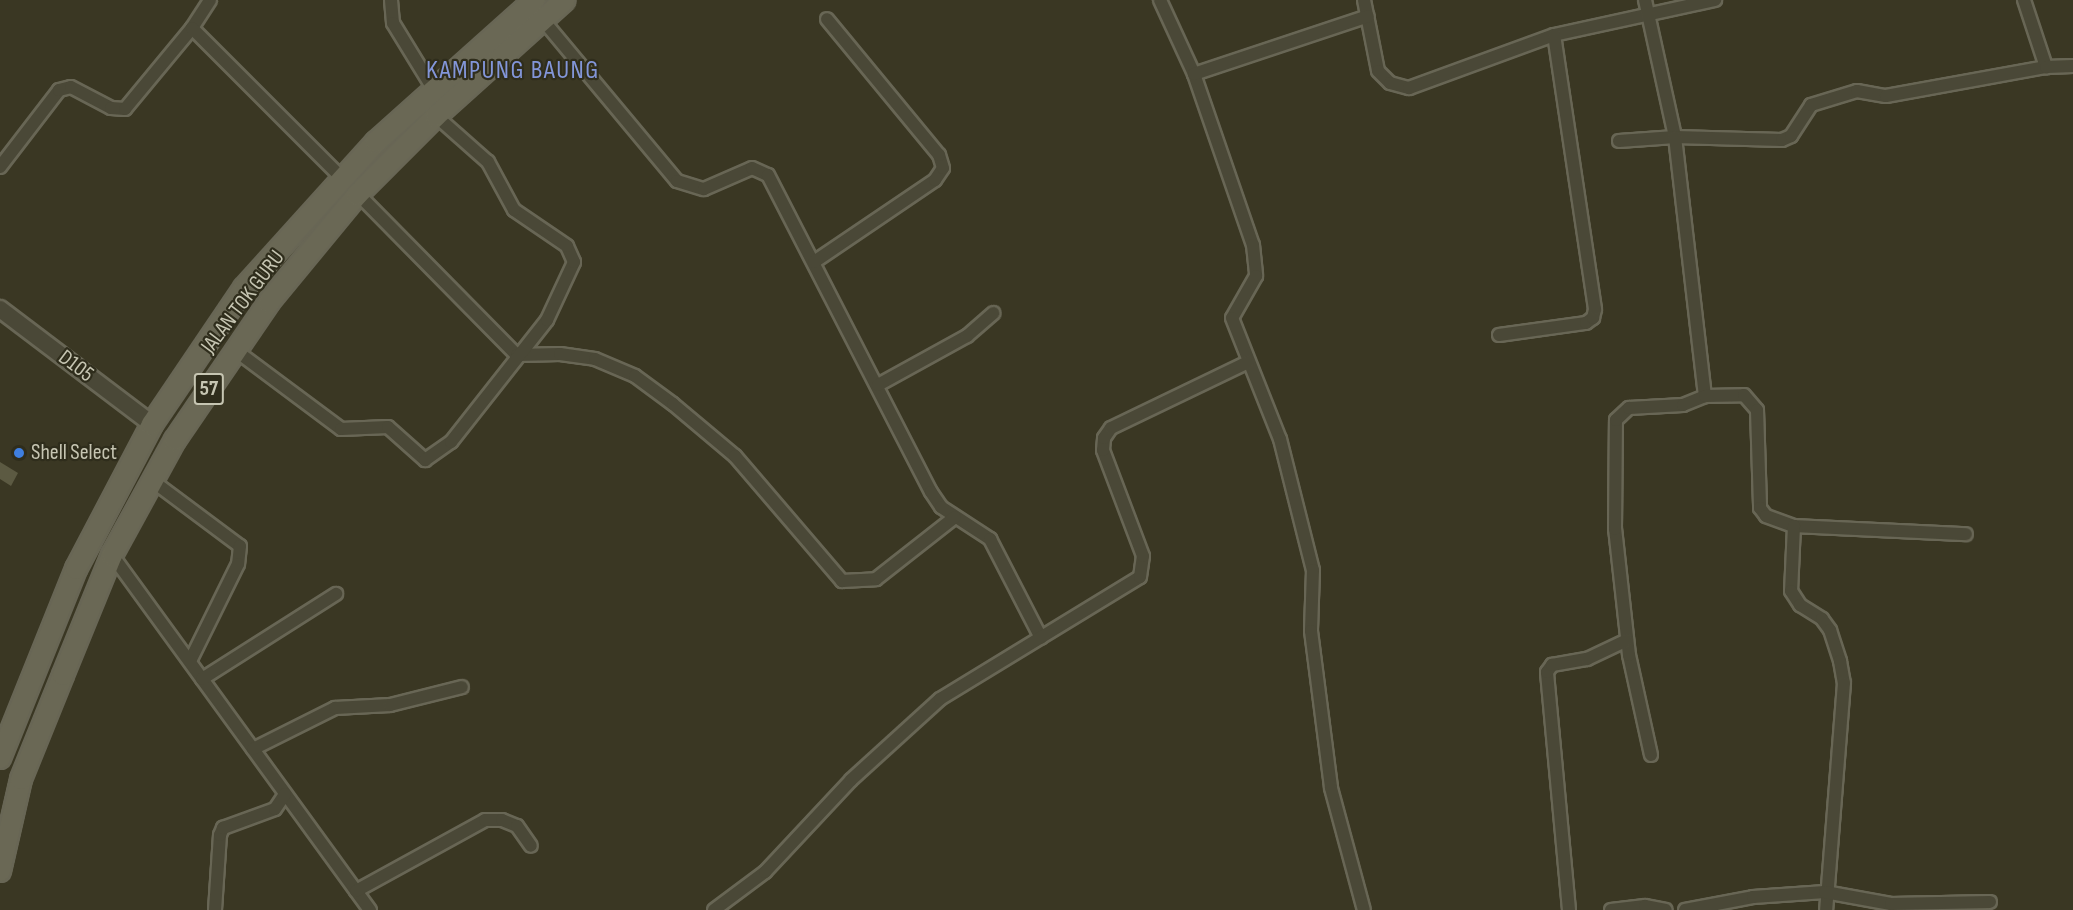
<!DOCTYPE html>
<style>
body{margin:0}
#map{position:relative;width:2073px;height:910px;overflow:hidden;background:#3a3723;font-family:"Sofia Sans Condensed",sans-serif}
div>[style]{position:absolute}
.building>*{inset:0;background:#5c5a42}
.roads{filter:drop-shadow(2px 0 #686655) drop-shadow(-2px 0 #686655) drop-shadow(0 2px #686655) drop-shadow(0 -2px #686655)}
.minor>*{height:12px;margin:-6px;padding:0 6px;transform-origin:6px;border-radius:6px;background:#4a4837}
.tertiary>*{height:16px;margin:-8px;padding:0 8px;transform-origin:8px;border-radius:8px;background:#4a4837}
.primary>*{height:20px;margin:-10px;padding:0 10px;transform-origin:10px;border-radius:10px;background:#6a6855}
.dots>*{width:16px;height:16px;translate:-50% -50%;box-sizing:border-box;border:3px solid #2f2d1c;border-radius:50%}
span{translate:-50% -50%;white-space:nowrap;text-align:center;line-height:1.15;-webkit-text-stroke:4.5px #2f2d1c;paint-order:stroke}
.shield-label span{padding:2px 4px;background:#2f2d1c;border:2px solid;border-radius:4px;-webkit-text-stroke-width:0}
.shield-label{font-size:21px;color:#c6c5b2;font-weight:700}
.street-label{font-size:22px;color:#c6c5b2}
.poi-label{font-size:22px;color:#c6c5b2}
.left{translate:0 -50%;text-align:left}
.quarter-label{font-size:26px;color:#8396d9;letter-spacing:1.5px}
</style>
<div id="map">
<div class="building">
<div style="clip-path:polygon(0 462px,18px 473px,11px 486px,0 479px)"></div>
</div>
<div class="roads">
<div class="minor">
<div style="left:391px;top:0;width:23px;rotate:85deg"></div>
<div style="left:393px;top:23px;width:79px;rotate:58.5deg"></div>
<div style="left:1160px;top:0;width:81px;rotate:65.3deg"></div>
<div style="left:1194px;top:74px;width:181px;rotate:71deg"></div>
<div style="left:1253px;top:245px;width:31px;rotate:84deg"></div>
<div style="left:1256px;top:276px;width:48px;rotate:119.7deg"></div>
<div style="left:1232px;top:318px;width:130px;rotate:68.4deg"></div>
<div style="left:1280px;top:439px;width:135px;rotate:75.9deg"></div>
<div style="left:1313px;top:570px;width:61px;rotate:91.9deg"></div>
<div style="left:1311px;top:631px;width:158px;rotate:82.7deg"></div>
<div style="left:1331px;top:788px;width:126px;rotate:74.9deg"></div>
<div style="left:1364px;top:0;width:72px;rotate:78.8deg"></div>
<div style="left:1378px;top:71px;width:17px;rotate:45deg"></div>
<div style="left:1390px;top:83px;width:20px;rotate:15deg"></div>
<div style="left:1409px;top:88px;width:154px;rotate:-20.1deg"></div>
<div style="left:1554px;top:35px;width:165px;rotate:-12.3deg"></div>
<div style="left:1645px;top:0;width:140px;rotate:77.6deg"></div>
<div style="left:1675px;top:137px;width:107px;rotate:1.6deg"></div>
<div style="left:1782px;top:140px;width:10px;rotate:-24deg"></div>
<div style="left:1791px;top:136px;width:37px;rotate:-57deg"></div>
<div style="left:1811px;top:105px;width:48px;rotate:-16.9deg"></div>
<div style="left:1857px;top:91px;width:29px;rotate:10deg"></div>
<div style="left:1886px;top:96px;width:163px;rotate:-10.3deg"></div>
<div style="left:2024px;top:0;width:71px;rotate:71.8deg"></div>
<div style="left:2046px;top:67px;width:27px;rotate:-2deg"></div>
<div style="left:542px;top:19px;width:211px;rotate:50.2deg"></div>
<div style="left:677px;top:181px;width:28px;rotate:17deg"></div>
<div style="left:704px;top:189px;width:52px;rotate:-23.6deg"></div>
<div style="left:752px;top:168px;width:17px;rotate:24deg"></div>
<div style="left:768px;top:175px;width:356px;rotate:62.8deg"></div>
<div style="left:931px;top:492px;width:18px;rotate:56deg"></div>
<div style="left:941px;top:507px;width:59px;rotate:33.1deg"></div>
<div style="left:990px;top:539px;width:111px;rotate:62.7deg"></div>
<div style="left:192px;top:28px;width:33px;rotate:-57deg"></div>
<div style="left:1194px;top:74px;width:183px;rotate:-18.4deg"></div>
<div style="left:1619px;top:141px;width:56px;rotate:-4.1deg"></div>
<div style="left:1675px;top:137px;width:261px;rotate:83.4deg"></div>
<div style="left:0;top:167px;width:97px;rotate:-52.5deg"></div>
<div style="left:59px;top:90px;width:12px;rotate:-14deg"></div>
<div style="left:71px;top:87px;width:45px;rotate:27.7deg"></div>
<div style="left:111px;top:108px;width:14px;rotate:4deg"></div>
<div style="left:125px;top:109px;width:105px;rotate:-50.4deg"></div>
<div style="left:192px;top:28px;width:211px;rotate:45deg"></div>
<div style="left:358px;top:194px;width:226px;rotate:45.4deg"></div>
<div style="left:517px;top:355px;width:43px;rotate:-1.3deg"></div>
<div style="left:560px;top:354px;width:35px;rotate:8deg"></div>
<div style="left:595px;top:359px;width:43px;rotate:23deg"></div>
<div style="left:635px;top:376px;width:47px;rotate:36.4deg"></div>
<div style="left:673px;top:404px;width:81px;rotate:40deg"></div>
<div style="left:735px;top:456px;width:165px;rotate:49.4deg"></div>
<div style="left:842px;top:581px;width:34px;rotate:-3deg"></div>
<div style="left:876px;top:579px;width:100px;rotate:-38.1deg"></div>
<div style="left:814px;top:262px;width:146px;rotate:-34.1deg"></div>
<div style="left:935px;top:180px;width:14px;rotate:-56deg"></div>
<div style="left:943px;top:168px;width:14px;rotate:-107deg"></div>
<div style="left:939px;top:155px;width:176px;rotate:-129.5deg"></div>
<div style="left:1499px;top:335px;width:88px;rotate:-7.9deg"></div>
<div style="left:1586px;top:323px;width:9px;rotate:-36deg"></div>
<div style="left:1593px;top:318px;width:9px;rotate:-77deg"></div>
<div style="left:1595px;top:309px;width:277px;rotate:-98.5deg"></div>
<div style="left:235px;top:350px;width:132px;rotate:36.7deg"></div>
<div style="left:341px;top:429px;width:47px;rotate:-2.4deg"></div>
<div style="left:388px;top:427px;width:50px;rotate:41.7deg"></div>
<div style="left:425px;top:460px;width:32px;rotate:-35deg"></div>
<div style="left:451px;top:442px;width:155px;rotate:-51.8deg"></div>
<div style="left:547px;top:320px;width:64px;rotate:-65deg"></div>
<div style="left:574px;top:262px;width:17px;rotate:-114deg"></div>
<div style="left:567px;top:246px;width:64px;rotate:-145.8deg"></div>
<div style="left:514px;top:210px;width:55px;rotate:-118.4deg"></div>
<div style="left:488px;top:162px;width:69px;rotate:-138.5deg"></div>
<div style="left:878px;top:385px;width:102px;rotate:-28.8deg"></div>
<div style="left:967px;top:336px;width:35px;rotate:-41deg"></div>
<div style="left:154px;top:482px;width:107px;rotate:36.7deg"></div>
<div style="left:240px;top:546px;width:18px;rotate:96deg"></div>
<div style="left:238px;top:564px;width:108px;rotate:116.3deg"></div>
<div style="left:1794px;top:526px;width:172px;rotate:2.7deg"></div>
<div style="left:112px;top:555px;width:439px;rotate:54deg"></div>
<div style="left:202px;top:679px;width:159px;rotate:-32.4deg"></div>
<div style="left:253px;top:749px;width:92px;rotate:-26.6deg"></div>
<div style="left:335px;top:708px;width:55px;rotate:-3.1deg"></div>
<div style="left:390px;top:705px;width:74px;rotate:-14deg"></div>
<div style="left:1651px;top:755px;width:102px;rotate:-102.4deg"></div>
<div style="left:1629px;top:655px;width:127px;rotate:-96.3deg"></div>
<div style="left:1615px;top:529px;width:109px;rotate:-89.5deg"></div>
<div style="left:1616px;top:420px;width:18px;rotate:-43deg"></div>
<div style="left:1629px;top:408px;width:54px;rotate:-3.2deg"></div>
<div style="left:1683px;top:405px;width:24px;rotate:-22deg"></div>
<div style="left:1705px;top:396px;width:39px;rotate:-1deg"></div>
<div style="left:1744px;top:395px;width:20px;rotate:49deg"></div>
<div style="left:1757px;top:410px;width:98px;rotate:88.2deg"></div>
<div style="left:1760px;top:508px;width:10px;rotate:53deg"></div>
<div style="left:1766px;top:516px;width:30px;rotate:20deg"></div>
<div style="left:1794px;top:526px;width:65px;rotate:92.6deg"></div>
<div style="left:1791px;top:591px;width:17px;rotate:57deg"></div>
<div style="left:1800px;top:605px;width:26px;rotate:32deg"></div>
<div style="left:1822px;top:619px;width:14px;rotate:54deg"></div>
<div style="left:1830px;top:630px;width:33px;rotate:72deg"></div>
<div style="left:1840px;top:661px;width:22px;rotate:80deg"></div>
<div style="left:1844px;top:683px;width:228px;rotate:94.5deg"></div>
<div style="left:356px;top:891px;width:147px;rotate:-28.8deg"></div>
<div style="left:485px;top:820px;width:17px"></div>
<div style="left:502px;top:820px;width:16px;rotate:22deg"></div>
<div style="left:517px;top:826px;width:24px;rotate:55deg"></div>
<div style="left:215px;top:910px;width:75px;rotate:-86.2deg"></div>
<div style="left:220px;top:835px;width:8px;rotate:-67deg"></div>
<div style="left:223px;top:828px;width:55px;rotate:-20.1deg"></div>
<div style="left:275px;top:809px;width:18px;rotate:-56deg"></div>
<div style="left:714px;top:910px;width:64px;rotate:-36.7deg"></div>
<div style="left:765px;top:872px;width:126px;rotate:-46.9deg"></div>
<div style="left:851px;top:780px;width:120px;rotate:-42.3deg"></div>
<div style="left:940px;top:699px;width:234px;rotate:-31.4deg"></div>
<div style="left:1140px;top:577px;width:21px;rotate:-82deg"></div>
<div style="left:1143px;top:556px;width:113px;rotate:-110.7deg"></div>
<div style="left:1103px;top:450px;width:12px;rotate:-85deg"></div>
<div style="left:1104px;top:438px;width:12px;rotate:-55deg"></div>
<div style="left:1111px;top:428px;width:152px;rotate:-25.7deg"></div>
<div style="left:1569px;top:910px;width:239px;rotate:-95.3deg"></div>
<div style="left:1547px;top:672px;width:9px;rotate:-54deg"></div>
<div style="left:1552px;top:665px;width:36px;rotate:-10deg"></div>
<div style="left:1587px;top:659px;width:44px;rotate:-25.4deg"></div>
<div style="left:1611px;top:910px;width:34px;rotate:-7deg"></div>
<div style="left:1645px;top:906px;width:21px;rotate:11deg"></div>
<div style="left:1685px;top:910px;width:69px;rotate:-10.8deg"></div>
<div style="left:1753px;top:897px;width:72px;rotate:-4deg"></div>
<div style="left:1825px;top:892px;width:67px;rotate:10.3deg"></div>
<div style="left:1891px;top:904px;width:99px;rotate:-1.2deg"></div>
</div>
<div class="tertiary">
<div style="left:0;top:309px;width:191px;rotate:37.1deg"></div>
</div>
<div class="primary">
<div style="left:0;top:758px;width:204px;rotate:-68.1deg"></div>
<div style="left:76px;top:569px;width:164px;rotate:-62.3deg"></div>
<div style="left:152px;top:424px;width:164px;rotate:-55.9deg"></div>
<div style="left:244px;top:288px;width:197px;rotate:-47.9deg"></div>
<div style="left:376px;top:142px;width:213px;rotate:-41.8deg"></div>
<div style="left:0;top:871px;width:94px;rotate:-77.1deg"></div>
<div style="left:21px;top:779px;width:112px;rotate:-68deg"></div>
<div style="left:63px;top:675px;width:130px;rotate:-67.8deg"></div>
<div style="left:112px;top:555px;width:131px;rotate:-61.3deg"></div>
<div style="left:175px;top:440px;width:167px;rotate:-55.7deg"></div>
<div style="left:269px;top:302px;width:140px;rotate:-50.5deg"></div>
<div style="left:358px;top:194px;width:110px;rotate:-45deg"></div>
<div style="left:436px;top:116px;width:173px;rotate:-42deg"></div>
</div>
</div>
<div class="dots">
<div style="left:19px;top:453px;background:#3f7fe0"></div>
</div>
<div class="shield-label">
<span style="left:209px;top:389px">57</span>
</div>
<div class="street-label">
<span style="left:243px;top:302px;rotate:-53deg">JALAN TOK GURU</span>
<span style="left:76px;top:366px;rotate:37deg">D105</span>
</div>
<div class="poi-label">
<span class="left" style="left:31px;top:453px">Shell Select</span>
</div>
<div class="quarter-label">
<span style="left:513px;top:71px">KAMPUNG BAUNG</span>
</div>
</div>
